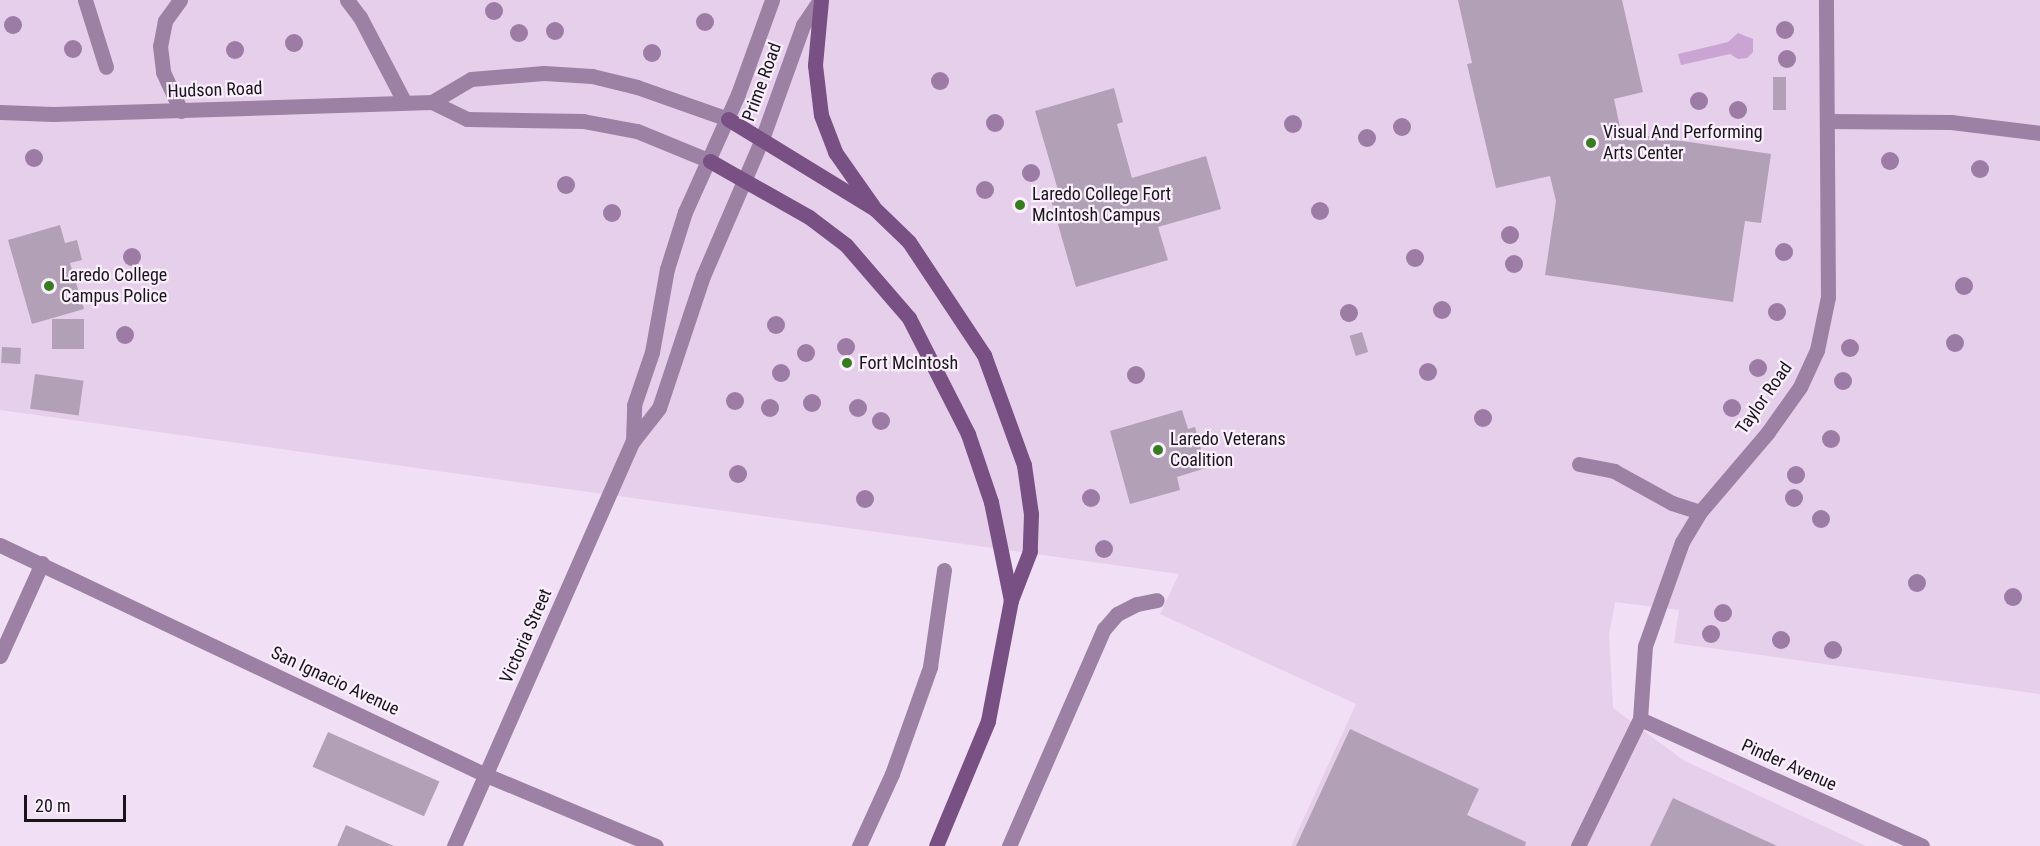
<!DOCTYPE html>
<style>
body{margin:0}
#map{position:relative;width:2040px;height:846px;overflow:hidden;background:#f1dff6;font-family:"Roboto Condensed",sans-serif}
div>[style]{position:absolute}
.built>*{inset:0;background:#e5cfea}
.water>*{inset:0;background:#caa5d3}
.building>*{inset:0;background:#b2a1b6;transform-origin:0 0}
.lane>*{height:15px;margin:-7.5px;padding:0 7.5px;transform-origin:7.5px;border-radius:7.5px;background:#9d81a5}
.street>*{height:15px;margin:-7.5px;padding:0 7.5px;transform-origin:7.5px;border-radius:7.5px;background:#9d81a5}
.secondary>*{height:15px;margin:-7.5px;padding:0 7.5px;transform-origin:7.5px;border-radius:7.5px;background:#795084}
.trees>*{width:18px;height:18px;margin:-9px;border-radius:50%;background:#9c7ba5}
.dots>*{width:16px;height:16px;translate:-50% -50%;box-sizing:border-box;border:3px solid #faeffd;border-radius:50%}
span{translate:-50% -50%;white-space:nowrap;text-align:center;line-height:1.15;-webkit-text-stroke:4.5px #faeffd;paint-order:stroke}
.street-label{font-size:18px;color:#1a141b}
.poi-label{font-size:18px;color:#1a141b}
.left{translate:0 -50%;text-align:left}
.scale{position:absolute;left:24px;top:795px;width:102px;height:27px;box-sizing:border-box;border:3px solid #1a141b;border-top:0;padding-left:8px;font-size:18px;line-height:21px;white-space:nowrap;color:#1a141b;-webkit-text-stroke:4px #faeffd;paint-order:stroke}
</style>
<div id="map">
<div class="built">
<div style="clip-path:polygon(0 0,2040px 0,2040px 694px,1674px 643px,1679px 610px,1615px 602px,1609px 635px,1613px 708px,1683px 760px,1866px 846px,1291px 846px,1356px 704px,1160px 614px,1179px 574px,0 410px)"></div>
</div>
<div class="water">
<div style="clip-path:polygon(1738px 33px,1753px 39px,1753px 52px,1747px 58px,1738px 59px,1730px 54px,1681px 65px,1678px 54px,1728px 42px)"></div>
</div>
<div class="building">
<div style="clip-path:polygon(1458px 0,1622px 0,1643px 92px,1614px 99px,1621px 132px,1771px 154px,1761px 223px,1745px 221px,1733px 302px,1545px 275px,1556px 201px,1550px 176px,1496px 188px,1467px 64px,1472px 63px)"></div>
<div style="left:1773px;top:77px;width:13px;height:33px"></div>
<div style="clip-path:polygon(1114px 88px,1123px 122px,1117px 124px,1132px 178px,1206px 156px,1221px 209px,1158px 227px,1168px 260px,1076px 287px,1051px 200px,1060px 197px,1035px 111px)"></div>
<div style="clip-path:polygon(60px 225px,65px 243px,77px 240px,82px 260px,70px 263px,84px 309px,32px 324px,8px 240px)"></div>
<div style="left:84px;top:319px;width:30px;height:32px;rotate:90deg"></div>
<div style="left:1362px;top:332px;width:21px;height:13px;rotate:73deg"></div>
<div style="left:2px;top:347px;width:19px;height:16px;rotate:3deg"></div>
<div style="left:35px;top:374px;width:49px;height:35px;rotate:8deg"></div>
<div style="clip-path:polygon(1182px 410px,1188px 429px,1195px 427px,1206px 468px,1177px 477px,1180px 490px,1130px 504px,1110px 431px)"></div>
<div style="clip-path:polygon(1350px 729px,1479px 789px,1467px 815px,1526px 842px,1525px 846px,1296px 846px)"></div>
<div style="left:328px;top:732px;width:122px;height:38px;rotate:24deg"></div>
<div style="clip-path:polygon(1673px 798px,1777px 846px,1650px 846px)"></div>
<div style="clip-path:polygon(346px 825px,394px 846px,337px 846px)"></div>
</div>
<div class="lane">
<div style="left:180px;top:0;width:26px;rotate:126deg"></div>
<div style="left:165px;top:21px;width:25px;rotate:101deg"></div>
<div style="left:160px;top:46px;width:26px;rotate:83deg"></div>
<div style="left:163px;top:72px;width:43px;rotate:65.2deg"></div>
<div style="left:347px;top:0;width:21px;rotate:53deg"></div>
<div style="left:360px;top:17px;width:95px;rotate:62.4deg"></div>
<div style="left:1827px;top:121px;width:124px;rotate:0.5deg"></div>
<div style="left:1951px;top:122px;width:90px;rotate:7deg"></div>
<div style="left:1579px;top:464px;width:36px;rotate:11deg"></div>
<div style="left:1614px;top:471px;width:66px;rotate:28.9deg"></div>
<div style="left:1672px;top:503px;width:29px;rotate:18deg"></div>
</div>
<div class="street">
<div style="left:85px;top:0;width:70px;rotate:72.6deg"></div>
<div style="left:432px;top:102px;width:45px;rotate:-30.5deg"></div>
<div style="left:471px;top:79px;width:73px;rotate:-4.7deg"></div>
<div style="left:544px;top:73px;width:48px;rotate:3.6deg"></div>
<div style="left:592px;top:76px;width:46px;rotate:13.7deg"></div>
<div style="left:637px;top:87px;width:96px;rotate:19.4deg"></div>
<div style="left:0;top:112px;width:53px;rotate:2.2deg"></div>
<div style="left:53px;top:114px;width:379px;rotate:-1.8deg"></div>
<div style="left:432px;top:102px;width:39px;rotate:26deg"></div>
<div style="left:467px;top:119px;width:116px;rotate:1deg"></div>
<div style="left:583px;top:121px;width:55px;rotate:10.5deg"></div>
<div style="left:637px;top:131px;width:79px;rotate:22.3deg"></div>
<div style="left:633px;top:441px;width:36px;rotate:-88deg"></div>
<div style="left:634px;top:405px;width:56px;rotate:-71.2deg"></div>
<div style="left:652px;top:352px;width:84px;rotate:-79.8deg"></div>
<div style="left:667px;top:269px;width:60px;rotate:-72.5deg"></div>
<div style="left:685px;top:212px;width:129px;rotate:-65.8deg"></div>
<div style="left:738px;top:94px;width:100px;rotate:-70.1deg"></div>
<div style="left:0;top:545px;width:538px;rotate:25.33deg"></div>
<div style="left:486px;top:775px;width:184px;rotate:22.7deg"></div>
<div style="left:0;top:656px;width:102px;rotate:-65.7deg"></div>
<div style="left:1640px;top:719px;width:309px;rotate:24.2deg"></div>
<div style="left:454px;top:846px;width:443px;rotate:-66.2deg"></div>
<div style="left:633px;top:441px;width:42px;rotate:-51.8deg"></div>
<div style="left:659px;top:408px;width:139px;rotate:-71.6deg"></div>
<div style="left:703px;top:276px;width:149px;rotate:-66.7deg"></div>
<div style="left:762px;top:139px;width:121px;rotate:-70.2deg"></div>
<div style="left:803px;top:25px;width:30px;rotate:-56deg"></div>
<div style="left:859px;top:846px;width:79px;rotate:-65.4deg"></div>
<div style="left:892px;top:774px;width:114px;rotate:-70.4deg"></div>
<div style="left:930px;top:667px;width:98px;rotate:-81.8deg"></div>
<div style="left:1009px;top:846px;width:237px;rotate:-66.4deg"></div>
<div style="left:1104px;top:629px;width:20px;rotate:-49deg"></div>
<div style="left:1117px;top:614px;width:22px;rotate:-27deg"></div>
<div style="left:1137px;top:604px;width:20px;rotate:-11deg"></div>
<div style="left:1578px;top:846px;width:141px;rotate:-64deg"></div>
<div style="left:1640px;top:719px;width:73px;rotate:-86.1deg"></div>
<div style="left:1645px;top:646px;width:110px;rotate:-70.4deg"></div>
<div style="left:1682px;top:542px;width:35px;rotate:-59deg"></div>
<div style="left:1700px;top:512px;width:105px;rotate:-49.6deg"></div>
<div style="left:1768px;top:432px;width:55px;rotate:-54.6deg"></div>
<div style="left:1800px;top:387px;width:41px;rotate:-65.3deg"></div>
<div style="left:1817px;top:350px;width:54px;rotate:-78.3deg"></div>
<div style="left:1828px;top:297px;width:297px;rotate:-90.4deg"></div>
</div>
<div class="secondary">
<div style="left:821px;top:0;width:65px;rotate:95.3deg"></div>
<div style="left:815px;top:65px;width:50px;rotate:83.2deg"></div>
<div style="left:821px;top:115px;width:40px;rotate:69deg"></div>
<div style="left:835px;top:152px;width:66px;rotate:54.9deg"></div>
<div style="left:728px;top:119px;width:172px;rotate:31.5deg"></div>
<div style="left:875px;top:209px;width:47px;rotate:44.1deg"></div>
<div style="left:909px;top:242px;width:136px;rotate:56.4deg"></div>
<div style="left:984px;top:355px;width:117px;rotate:70deg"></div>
<div style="left:1024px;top:465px;width:49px;rotate:81.9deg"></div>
<div style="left:1031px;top:514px;width:37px;rotate:92deg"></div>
<div style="left:1030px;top:551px;width:53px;rotate:111.2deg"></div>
<div style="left:1011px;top:600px;width:123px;rotate:100.8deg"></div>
<div style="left:988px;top:721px;width:135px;rotate:112.6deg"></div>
<div style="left:710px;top:161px;width:114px;rotate:29.5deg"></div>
<div style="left:809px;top:217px;width:46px;rotate:37.1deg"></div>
<div style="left:846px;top:245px;width:96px;rotate:49.2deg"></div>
<div style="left:909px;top:318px;width:130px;rotate:63deg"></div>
<div style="left:968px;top:434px;width:72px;rotate:71.3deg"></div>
<div style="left:991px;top:502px;width:100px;rotate:78.5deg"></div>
</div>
<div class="trees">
<div style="left:494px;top:11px"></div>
<div style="left:705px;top:22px"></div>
<div style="left:13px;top:25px"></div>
<div style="left:1785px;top:30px"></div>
<div style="left:555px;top:31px"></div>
<div style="left:519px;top:33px"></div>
<div style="left:294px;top:43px"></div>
<div style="left:73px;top:49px"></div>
<div style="left:235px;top:50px"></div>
<div style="left:652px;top:53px"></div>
<div style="left:1787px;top:59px"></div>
<div style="left:940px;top:81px"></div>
<div style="left:1699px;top:101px"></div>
<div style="left:1738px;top:110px"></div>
<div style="left:995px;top:123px"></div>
<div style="left:1293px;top:124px"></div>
<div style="left:1402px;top:127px"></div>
<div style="left:1367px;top:138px"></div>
<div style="left:34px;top:158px"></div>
<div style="left:1890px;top:161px"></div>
<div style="left:1980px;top:169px"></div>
<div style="left:1031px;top:173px"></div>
<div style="left:566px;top:185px"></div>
<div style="left:985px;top:190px"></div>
<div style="left:1320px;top:211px"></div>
<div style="left:612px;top:213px"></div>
<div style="left:1510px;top:235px"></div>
<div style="left:1784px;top:252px"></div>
<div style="left:132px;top:257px"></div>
<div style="left:1415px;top:258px"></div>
<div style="left:1514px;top:264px"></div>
<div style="left:1964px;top:286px"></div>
<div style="left:1442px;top:310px"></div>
<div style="left:1777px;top:312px"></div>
<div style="left:1349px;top:313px"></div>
<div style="left:776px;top:325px"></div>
<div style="left:125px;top:335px"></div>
<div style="left:1955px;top:343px"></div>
<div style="left:846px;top:347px"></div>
<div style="left:1850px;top:348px"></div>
<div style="left:806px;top:353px"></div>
<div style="left:1758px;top:368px"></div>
<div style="left:1428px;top:372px"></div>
<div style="left:781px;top:373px"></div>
<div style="left:1136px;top:375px"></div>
<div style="left:1843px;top:381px"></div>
<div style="left:735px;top:401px"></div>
<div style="left:812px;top:403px"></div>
<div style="left:770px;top:408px"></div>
<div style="left:858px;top:408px"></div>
<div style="left:1732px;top:408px"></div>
<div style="left:1483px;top:418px"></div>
<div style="left:881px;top:421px"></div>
<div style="left:1831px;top:439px"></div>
<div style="left:738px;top:474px"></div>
<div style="left:1796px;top:475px"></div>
<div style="left:1091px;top:498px"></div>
<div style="left:1794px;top:498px"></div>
<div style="left:865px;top:499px"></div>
<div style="left:1821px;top:519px"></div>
<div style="left:1104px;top:549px"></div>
<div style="left:1917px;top:583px"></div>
<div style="left:2013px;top:597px"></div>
<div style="left:1723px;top:613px"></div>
<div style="left:1711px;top:634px"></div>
<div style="left:1781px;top:640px"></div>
<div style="left:1833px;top:650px"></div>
</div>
<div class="dots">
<div style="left:1591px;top:143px;background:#377d20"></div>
<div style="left:1020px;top:205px;background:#377d20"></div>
<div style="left:49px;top:286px;background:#377d20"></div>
<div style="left:847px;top:363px;background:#377d20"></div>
<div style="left:1158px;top:450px;background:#377d20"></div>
</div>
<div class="street-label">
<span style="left:762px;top:82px;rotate:-70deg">Prime Road</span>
<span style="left:215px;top:90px;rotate:-2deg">Hudson Road</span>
<span style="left:1764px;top:398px;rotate:-55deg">Taylor Road</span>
<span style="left:526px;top:636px;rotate:-66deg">Victoria Street</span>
<span style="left:335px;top:681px;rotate:25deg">San Ignacio Avenue</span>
<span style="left:1789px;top:765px;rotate:24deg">Pinder Avenue</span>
</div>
<div class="poi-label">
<span class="left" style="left:1603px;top:143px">Visual And Performing<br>Arts Center</span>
<span class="left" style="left:1032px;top:205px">Laredo College Fort<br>McIntosh Campus</span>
<span class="left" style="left:61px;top:286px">Laredo College<br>Campus Police</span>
<span class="left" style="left:859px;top:363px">Fort McIntosh</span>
<span class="left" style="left:1170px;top:450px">Laredo Veterans<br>Coalition</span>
</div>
<div class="scale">20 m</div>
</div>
